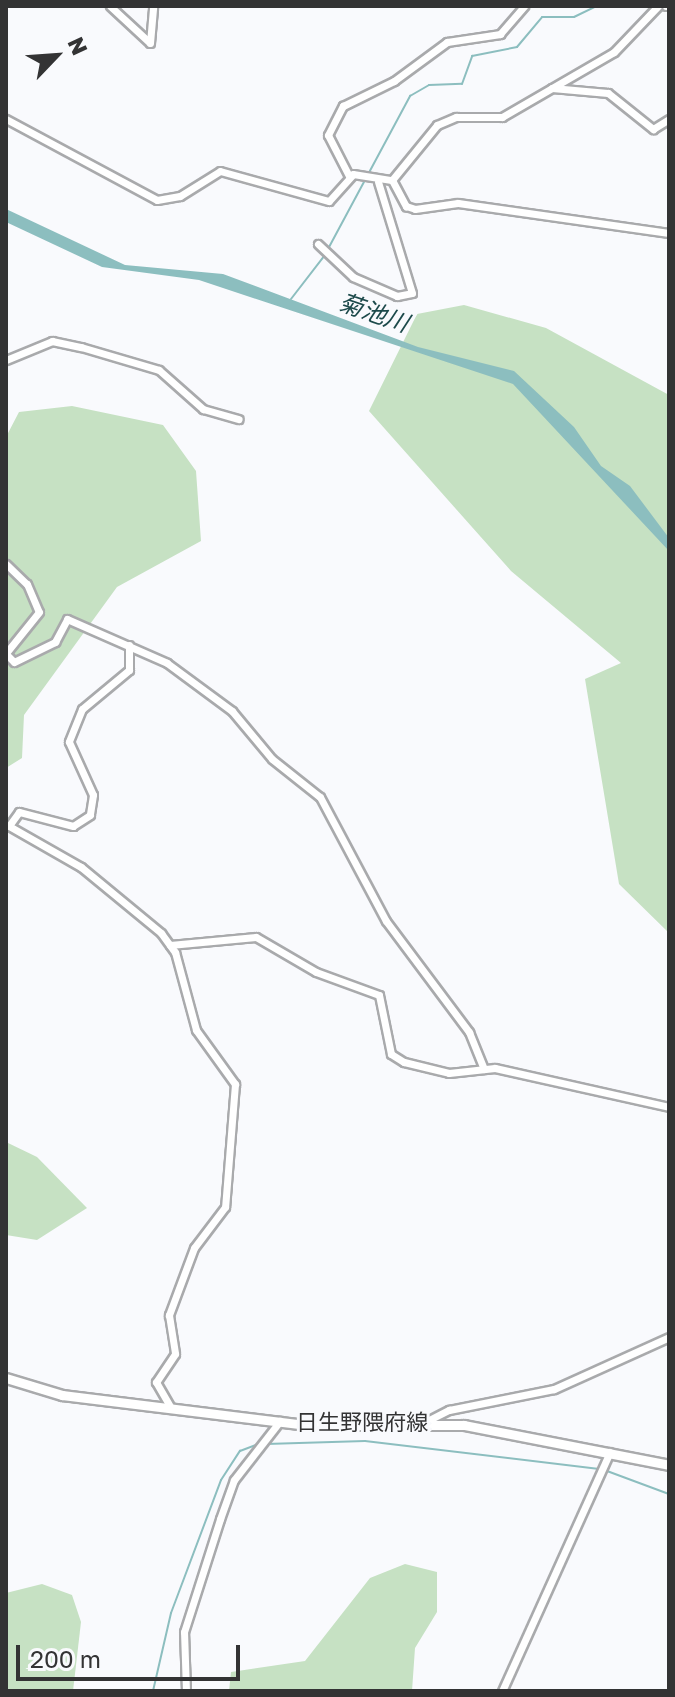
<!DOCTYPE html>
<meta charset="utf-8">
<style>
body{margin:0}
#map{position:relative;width:675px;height:1697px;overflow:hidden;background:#f9fafd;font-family:"Golos Text","Noto Sans JP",sans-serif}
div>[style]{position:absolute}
.green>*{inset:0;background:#c6e1c3}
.water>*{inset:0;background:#8cbebf}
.stream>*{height:2px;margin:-1px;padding:0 1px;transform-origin:1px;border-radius:1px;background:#8cbebf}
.roads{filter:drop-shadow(2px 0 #a9aaac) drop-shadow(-2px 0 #a9aaac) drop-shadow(0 2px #a9aaac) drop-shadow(0 -2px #a9aaac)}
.minor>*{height:7px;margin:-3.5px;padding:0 3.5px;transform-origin:3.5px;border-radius:3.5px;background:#fff}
.major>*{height:9px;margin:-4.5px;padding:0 4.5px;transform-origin:4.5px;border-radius:4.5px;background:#fff}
span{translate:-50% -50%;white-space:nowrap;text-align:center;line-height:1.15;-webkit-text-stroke:6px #f9fafd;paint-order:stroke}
.street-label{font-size:22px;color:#333334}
.water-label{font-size:24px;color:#1d4a4b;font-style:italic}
.frame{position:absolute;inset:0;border:8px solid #333334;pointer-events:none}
.north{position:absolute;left:16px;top:16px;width:80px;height:80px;-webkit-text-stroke:6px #f9fafd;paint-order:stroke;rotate:65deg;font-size:22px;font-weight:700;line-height:32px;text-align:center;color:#333334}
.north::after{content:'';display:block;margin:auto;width:28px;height:36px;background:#333334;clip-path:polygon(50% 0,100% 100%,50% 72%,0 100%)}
.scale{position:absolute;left:16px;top:1645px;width:224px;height:36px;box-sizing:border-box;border:4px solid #333334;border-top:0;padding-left:10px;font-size:24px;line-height:28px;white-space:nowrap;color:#333334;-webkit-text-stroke:6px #f9fafd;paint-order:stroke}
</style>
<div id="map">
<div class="green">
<div style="clip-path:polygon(464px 305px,546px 328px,669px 395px,669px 933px,619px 884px,585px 679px,621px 663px,511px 571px,369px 411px,417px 314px)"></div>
<div style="clip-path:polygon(72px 406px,163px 425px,196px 471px,201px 541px,117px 587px,24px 715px,22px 758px,6px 768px,6px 437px,19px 412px)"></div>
<div style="clip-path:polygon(6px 1142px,37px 1157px,87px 1208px,37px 1240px,6px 1235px)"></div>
<div style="clip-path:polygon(405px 1564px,437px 1572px,437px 1612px,415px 1648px,412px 1691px,229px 1691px,231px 1672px,305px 1661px,370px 1578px)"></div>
<div style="clip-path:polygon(42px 1584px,72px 1595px,81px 1622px,73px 1691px,6px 1691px,6px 1593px)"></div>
</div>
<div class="water">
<div style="clip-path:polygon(6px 209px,125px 265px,223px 274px,418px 347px,514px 371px,574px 427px,601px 466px,630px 486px,669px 538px,669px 551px,513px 384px,199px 280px,102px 267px,6px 222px)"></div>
</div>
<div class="stream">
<div style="left:328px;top:249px;width:174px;rotate:-61.8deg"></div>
<div style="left:410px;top:96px;width:22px;rotate:-30deg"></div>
<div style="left:429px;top:85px;width:33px;rotate:-2deg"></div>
<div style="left:462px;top:84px;width:30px;rotate:-70deg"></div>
<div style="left:472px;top:56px;width:46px;rotate:-11.3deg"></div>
<div style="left:517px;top:47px;width:39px;rotate:-50deg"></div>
<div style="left:542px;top:17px;width:32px"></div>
<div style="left:574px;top:17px;width:25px;rotate:-26deg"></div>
<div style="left:291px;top:299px;width:56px;rotate:-52.3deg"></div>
<div style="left:266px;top:1444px;width:99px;rotate:-1.7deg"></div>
<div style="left:365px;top:1441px;width:238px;rotate:6.8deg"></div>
<div style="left:607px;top:1471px;width:66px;rotate:20.4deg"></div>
<div style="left:153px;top:1691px;width:80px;rotate:-77deg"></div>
<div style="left:171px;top:1613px;width:142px;rotate:-69.4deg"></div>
<div style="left:221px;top:1480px;width:35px;rotate:-57deg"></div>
<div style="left:240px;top:1451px;width:17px;rotate:-21deg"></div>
</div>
<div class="roads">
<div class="minor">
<div style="left:110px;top:6px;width:54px;rotate:42.8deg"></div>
<div style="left:150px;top:43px;width:37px;rotate:-85deg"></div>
<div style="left:666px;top:6px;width:3px"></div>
<div style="left:552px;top:88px;width:56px;rotate:5.1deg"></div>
<div style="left:608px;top:93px;width:58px;rotate:38.7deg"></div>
<div style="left:653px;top:129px;width:19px;rotate:-32deg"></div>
<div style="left:6px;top:119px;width:171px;rotate:28.2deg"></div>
<div style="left:157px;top:200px;width:23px;rotate:-10deg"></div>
<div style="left:180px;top:196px;width:47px;rotate:-32deg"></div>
<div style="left:220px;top:171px;width:113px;rotate:15.4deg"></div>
<div style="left:329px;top:201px;width:36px;rotate:-48deg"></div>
<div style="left:353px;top:174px;width:39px;rotate:9deg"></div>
<div style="left:392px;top:180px;width:71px;rotate:-50.7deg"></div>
<div style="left:437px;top:125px;width:21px;rotate:-23deg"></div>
<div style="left:456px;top:117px;width:46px"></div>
<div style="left:502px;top:117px;width:129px;rotate:-30.1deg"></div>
<div style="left:614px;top:52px;width:64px;rotate:-46.3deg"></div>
<div style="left:349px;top:176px;width:46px;rotate:-117.1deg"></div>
<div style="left:328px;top:135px;width:33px;rotate:-63deg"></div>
<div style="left:343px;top:106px;width:57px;rotate:-26.1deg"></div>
<div style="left:394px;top:81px;width:66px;rotate:-36.3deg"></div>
<div style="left:447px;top:42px;width:54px;rotate:-8.6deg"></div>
<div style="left:500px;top:34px;width:37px;rotate:-49deg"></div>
<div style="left:392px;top:180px;width:30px;rotate:62deg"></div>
<div style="left:406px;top:206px;width:9px;rotate:18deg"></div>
<div style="left:415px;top:209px;width:43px;rotate:-7.9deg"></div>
<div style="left:458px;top:203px;width:213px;rotate:8.1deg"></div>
<div style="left:318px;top:244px;width:48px;rotate:43.3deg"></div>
<div style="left:353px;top:277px;width:48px;rotate:23.4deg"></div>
<div style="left:397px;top:296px;width:15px;rotate:-11deg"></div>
<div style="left:412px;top:293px;width:116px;rotate:-107deg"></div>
<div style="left:6px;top:360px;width:50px;rotate:-22.4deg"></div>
<div style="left:52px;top:341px;width:30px;rotate:12deg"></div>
<div style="left:81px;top:347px;width:81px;rotate:16.4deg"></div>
<div style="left:159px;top:370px;width:59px;rotate:41.6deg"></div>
<div style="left:203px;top:409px;width:37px;rotate:16deg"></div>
<div style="left:6px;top:564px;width:29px;rotate:44deg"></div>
<div style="left:27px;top:584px;width:30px;rotate:67deg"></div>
<div style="left:39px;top:612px;width:53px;rotate:128.8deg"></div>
<div style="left:129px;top:645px;width:25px;rotate:90deg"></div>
<div style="left:129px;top:670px;width:61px;rotate:140.3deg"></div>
<div style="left:82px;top:709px;width:35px;rotate:112deg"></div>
<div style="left:69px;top:742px;width:58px;rotate:65.6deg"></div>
<div style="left:93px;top:795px;width:20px;rotate:99deg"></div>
<div style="left:90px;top:815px;width:20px;rotate:147deg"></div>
<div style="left:73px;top:826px;width:56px;rotate:-165.5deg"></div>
<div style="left:19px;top:812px;width:17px;rotate:126deg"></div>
<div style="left:9px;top:826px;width:83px;rotate:29.7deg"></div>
<div style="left:81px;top:867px;width:104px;rotate:39.5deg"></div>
<div style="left:161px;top:933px;width:24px;rotate:54deg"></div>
<div style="left:175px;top:952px;width:81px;rotate:74.9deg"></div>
<div style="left:196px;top:1030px;width:67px;rotate:54.2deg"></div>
<div style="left:235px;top:1084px;width:123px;rotate:94.6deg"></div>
<div style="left:225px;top:1207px;width:51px;rotate:127.1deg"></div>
<div style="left:194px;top:1248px;width:72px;rotate:110.5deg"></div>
<div style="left:169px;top:1315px;width:39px;rotate:81deg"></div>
<div style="left:175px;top:1354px;width:34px;rotate:124deg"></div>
<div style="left:156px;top:1382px;width:28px;rotate:60deg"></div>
<div style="left:6px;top:654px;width:11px;rotate:45deg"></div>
<div style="left:14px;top:662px;width:46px;rotate:-26deg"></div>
<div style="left:55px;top:642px;width:26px;rotate:-62deg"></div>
<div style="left:67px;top:619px;width:109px;rotate:23.7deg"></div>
<div style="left:167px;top:663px;width:81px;rotate:36.4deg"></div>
<div style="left:232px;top:711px;width:62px;rotate:50.2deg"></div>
<div style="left:272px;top:759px;width:61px;rotate:38.4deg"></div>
<div style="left:320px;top:797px;width:140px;rotate:62deg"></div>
<div style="left:386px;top:921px;width:139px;rotate:53.2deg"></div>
<div style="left:469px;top:1032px;width:40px;rotate:68deg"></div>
<div style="left:170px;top:945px;width:86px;rotate:-5.3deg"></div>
<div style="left:256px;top:937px;width:69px;rotate:30.3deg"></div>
<div style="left:316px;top:972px;width:67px;rotate:20.1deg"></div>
<div style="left:379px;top:995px;width:60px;rotate:78.5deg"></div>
<div style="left:391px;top:1054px;width:15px;rotate:32deg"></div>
<div style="left:404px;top:1062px;width:46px;rotate:13.7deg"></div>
<div style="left:449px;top:1073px;width:46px;rotate:-6.2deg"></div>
<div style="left:495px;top:1068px;width:178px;rotate:12.6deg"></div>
<div style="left:427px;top:1421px;width:25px;rotate:-27deg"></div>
<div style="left:449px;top:1410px;width:107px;rotate:-11.3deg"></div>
<div style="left:554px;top:1389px;width:126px;rotate:-24.3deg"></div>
<div style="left:186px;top:1691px;width:59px;rotate:-91.9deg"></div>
<div style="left:184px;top:1632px;width:119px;rotate:-72.3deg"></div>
<div style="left:220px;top:1519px;width:41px;rotate:-70.3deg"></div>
<div style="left:234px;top:1480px;width:75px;rotate:-52.1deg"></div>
<div style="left:502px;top:1691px;width:262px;rotate:-65.7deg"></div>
</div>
<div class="major">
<div style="left:6px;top:1378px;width:59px;rotate:16.9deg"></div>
<div style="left:62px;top:1395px;width:247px;rotate:7deg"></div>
<div style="left:307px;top:1425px;width:157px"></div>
<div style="left:464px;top:1425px;width:209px;rotate:11deg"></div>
</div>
</div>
<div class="street-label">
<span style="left:362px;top:1422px">日生野隈府線</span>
</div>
<div class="water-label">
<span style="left:374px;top:312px;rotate:19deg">菊池川</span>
</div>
<div class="frame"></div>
<div class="north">N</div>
<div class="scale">200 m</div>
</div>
